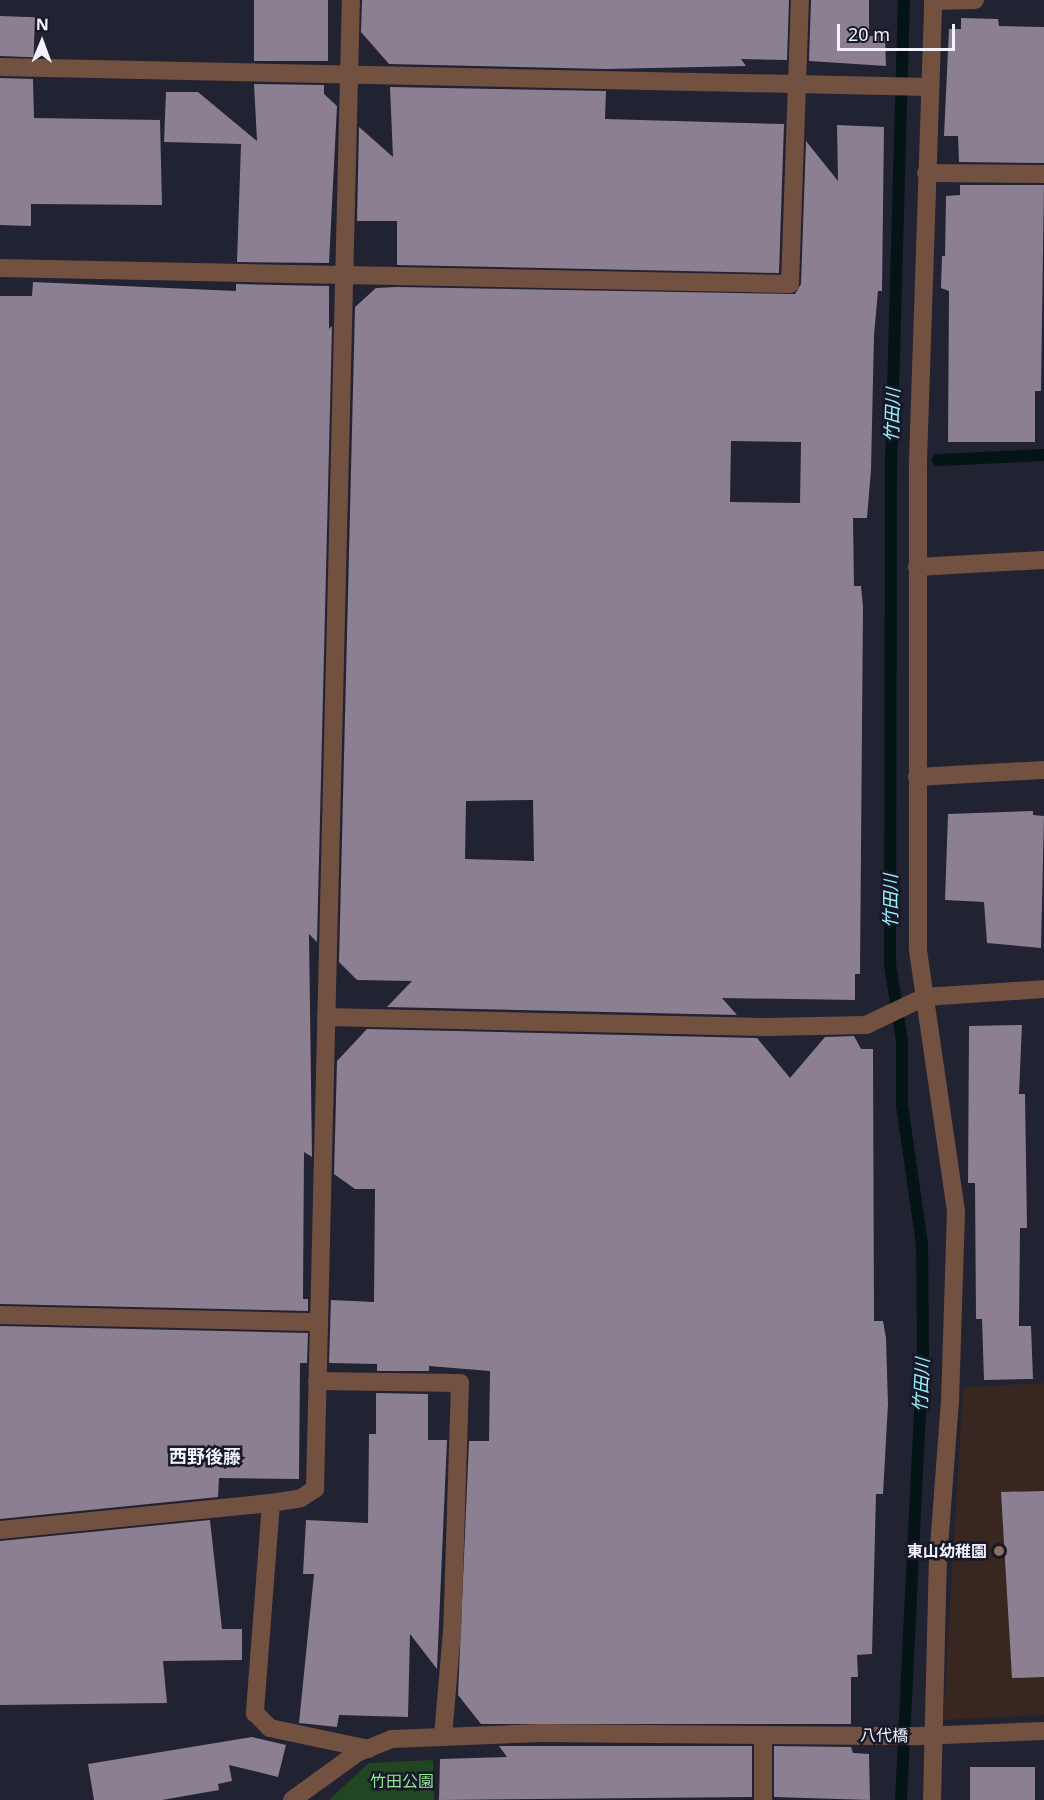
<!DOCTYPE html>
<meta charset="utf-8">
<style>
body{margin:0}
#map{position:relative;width:1044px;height:1800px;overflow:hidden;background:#212232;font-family:"Noto Sans","Noto Sans JP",sans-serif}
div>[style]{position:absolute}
.education>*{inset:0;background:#382621}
.green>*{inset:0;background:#214722}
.stream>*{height:12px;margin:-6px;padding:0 6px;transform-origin:6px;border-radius:6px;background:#041315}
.building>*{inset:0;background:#8b7f91;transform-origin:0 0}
.minor>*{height:18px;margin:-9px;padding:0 9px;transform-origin:9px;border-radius:9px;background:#735141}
.dots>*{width:16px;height:16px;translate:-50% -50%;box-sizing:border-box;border:3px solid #171828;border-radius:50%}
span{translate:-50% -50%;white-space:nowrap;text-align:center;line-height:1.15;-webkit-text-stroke:5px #171828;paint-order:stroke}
.poi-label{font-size:16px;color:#f1f2fe;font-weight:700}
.right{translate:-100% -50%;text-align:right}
.street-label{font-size:16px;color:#f1f2fe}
.park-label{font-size:16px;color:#91e992}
.water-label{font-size:18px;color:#98f3fc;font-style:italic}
.neighbourhood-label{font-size:18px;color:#f1f2fe;font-weight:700}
.north{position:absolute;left:12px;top:12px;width:60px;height:60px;-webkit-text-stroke:4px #171828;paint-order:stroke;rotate:1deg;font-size:16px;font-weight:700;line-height:24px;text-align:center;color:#f1f2fe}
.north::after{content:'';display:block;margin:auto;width:21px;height:27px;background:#f1f2fe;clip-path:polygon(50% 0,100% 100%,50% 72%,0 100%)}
.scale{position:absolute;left:837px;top:24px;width:118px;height:27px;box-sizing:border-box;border:3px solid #f1f2fe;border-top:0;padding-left:8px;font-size:18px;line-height:21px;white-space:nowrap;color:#f1f2fe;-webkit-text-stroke:4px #171828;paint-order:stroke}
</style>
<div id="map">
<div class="education">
<div style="clip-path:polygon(1044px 1383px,1044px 1715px,943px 1720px,963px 1387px)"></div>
</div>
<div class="green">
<div style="clip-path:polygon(433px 1760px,434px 1800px,329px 1800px,369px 1763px)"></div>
</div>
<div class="stream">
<div style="left:938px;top:460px;width:106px;rotate:-2.7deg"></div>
<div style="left:901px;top:1800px;width:448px;rotate:-87.2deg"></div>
<div style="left:923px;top:1353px;width:109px;rotate:-90.5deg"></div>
<div style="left:922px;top:1244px;width:139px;rotate:-98.2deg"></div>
<div style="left:902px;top:1106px;width:65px;rotate:-90deg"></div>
<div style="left:902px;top:1041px;width:78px;rotate:-98.9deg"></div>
<div style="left:890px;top:964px;width:502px;rotate:-89.89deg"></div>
<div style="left:891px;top:462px;width:462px;rotate:-88.4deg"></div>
</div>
<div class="building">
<div style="left:254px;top:0;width:74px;height:61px"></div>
<div style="clip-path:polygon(362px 0,789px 0,787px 60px,741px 59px,746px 66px,606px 69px,389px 64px,361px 32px)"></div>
<div style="clip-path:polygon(811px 0,869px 0,869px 36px,885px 36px,886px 66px,809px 61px)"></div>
<div style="left:0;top:16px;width:35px;height:40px;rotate:2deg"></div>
<div style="clip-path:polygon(961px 18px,998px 19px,999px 26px,1044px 27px,1044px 163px,959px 162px,958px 136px,944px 136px,949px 29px,961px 29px)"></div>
<div style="clip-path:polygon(0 78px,33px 79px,34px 118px,160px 120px,162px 205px,31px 204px,31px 226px,0 225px)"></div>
<div style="clip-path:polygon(254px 84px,324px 85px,324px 94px,337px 106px,329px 263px,237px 262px,241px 144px,164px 142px,166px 92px,198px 92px,257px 141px)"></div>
<div style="clip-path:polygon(390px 87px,606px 91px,605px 119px,784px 124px,779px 273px,397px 265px,397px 221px,357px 221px,359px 127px,393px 157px)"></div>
<div style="clip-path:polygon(evenodd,837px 125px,884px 127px,882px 291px,878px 291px,874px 335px,871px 470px,867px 518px,853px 518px,854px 586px,861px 586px,863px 607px,860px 974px,855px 974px,855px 1000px,722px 998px,737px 1015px,387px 1007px,412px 981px,357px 980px,339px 962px,355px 307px,376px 288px,396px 287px,795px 294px,801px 284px,806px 141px,838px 181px,837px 125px,731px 441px,801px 442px,800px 503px,730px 502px,731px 441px,837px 125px,533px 800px,534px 861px,465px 859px,466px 801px,533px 800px)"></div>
<div style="clip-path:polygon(960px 185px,1044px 185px,1041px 391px,1035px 391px,1035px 442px,948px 442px,949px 291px,941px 288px,942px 256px,945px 256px,946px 196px,960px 195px)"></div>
<div style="clip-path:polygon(33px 282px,236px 291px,236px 284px,329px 286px,329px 329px,332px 326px,317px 942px,309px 934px,312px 1157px,304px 1152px,303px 1299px,308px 1299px,308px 1311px,0 1304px,0 296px,32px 296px)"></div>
<div style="clip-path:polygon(1033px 811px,1033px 815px,1044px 816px,1041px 948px,987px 943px,984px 902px,945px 900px,948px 814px)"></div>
<div style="clip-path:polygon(1022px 1025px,1019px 1094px,1025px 1094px,1027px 1228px,1020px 1228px,1019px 1326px,1031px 1326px,1033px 1379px,984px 1380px,982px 1319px,976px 1319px,975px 1183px,968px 1183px,969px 1026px)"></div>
<div style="clip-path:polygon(367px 1029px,757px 1038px,790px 1078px,825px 1037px,854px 1036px,861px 1049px,873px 1049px,874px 1321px,883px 1321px,886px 1338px,888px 1404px,883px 1494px,876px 1494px,872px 1654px,857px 1655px,858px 1677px,851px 1677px,851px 1724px,481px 1724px,458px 1695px,469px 1441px,489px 1441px,490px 1371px,429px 1366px,429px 1371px,377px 1371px,377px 1364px,329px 1363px,331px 1300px,374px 1302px,375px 1189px,355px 1189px,334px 1174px,337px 1061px)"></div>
<div style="clip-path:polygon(0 1326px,308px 1333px,307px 1363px,300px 1363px,299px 1479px,219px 1478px,218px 1497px,0 1519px)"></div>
<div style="clip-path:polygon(376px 1393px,428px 1394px,428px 1440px,447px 1440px,437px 1669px,410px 1634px,408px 1717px,339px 1715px,337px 1727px,299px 1723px,314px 1574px,303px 1574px,306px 1520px,368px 1523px,369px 1434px,376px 1434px)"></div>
<div style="clip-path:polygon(1044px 1491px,1044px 1677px,1012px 1678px,1001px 1492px)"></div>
<div style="clip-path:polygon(210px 1520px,222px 1629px,242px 1629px,242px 1660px,163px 1661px,167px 1703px,0 1705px,0 1541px)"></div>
<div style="clip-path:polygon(252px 1737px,286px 1745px,278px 1777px,229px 1765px,232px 1781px,218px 1784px,219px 1790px,162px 1800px,94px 1800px,88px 1764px)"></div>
<div style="clip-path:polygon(499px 1746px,752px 1746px,752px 1797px,439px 1800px,440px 1759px,507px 1757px)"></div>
<div style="clip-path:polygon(774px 1746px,851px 1747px,853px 1753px,869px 1754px,870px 1800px,774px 1797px)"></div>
<div style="left:970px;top:1767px;width:65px;height:33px"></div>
</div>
<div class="minor">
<div style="left:933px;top:1px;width:42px;rotate:-1.4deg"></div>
<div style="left:0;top:67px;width:929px;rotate:1.23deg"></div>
<div style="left:926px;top:173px;width:118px;rotate:0.5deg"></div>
<div style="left:0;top:268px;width:790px;rotate:1.16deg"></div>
<div style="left:790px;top:284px;width:284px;rotate:-88deg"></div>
<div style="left:917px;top:567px;width:127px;rotate:-3.2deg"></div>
<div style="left:917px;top:777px;width:127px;rotate:-3.2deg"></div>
<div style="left:326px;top:1017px;width:441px;rotate:1.3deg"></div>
<div style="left:767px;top:1027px;width:99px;rotate:-1.2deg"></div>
<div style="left:866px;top:1025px;width:65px;rotate:-25.4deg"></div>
<div style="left:925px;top:997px;width:119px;rotate:-3.8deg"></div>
<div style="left:0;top:1315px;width:319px;rotate:1.3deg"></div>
<div style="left:317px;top:1381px;width:143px;rotate:0.8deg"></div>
<div style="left:460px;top:1383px;width:248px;rotate:91.8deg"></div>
<div style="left:452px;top:1631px;width:105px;rotate:94.9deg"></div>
<div style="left:271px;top:1503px;width:211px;rotate:94.4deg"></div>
<div style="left:255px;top:1713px;width:21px;rotate:45deg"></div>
<div style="left:270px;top:1728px;width:101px;rotate:12deg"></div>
<div style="left:0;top:1530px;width:272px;rotate:-5.7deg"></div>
<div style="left:271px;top:1503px;width:30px;rotate:-9deg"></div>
<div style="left:301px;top:1498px;width:17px;rotate:-33deg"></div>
<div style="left:315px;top:1489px;width:1489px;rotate:-88.62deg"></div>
<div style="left:763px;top:1735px;width:65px;rotate:90deg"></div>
<div style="left:292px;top:1800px;width:80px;rotate:-35.9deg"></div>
<div style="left:357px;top:1753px;width:38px;rotate:-22deg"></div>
<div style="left:392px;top:1739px;width:148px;rotate:-2.3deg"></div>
<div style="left:540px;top:1733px;width:379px;rotate:0.5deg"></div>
<div style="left:919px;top:1736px;width:125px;rotate:-2.3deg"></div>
<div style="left:932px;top:1800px;width:240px;rotate:-88.6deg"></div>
<div style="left:938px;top:1560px;width:158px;rotate:-85.7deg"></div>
<div style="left:950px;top:1402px;width:191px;rotate:-88.2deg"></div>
<div style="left:956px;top:1211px;width:265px;rotate:-98.3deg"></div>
<div style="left:918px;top:949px;width:488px;rotate:-90deg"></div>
<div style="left:918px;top:461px;width:461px;rotate:-88.1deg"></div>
</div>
<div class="dots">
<div style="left:999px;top:1551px;background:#8d6e63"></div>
</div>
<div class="poi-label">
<span class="right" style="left:987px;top:1551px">東山幼稚園</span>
</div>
<div class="street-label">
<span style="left:884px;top:1735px;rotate:1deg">八代橋</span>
</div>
<div class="park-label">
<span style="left:402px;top:1781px">竹田公園</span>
</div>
<div class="water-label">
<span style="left:892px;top:415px;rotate:-88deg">竹田川</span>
<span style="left:890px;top:901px;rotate:-90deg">竹田川</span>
<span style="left:921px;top:1385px;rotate:-87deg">竹田川</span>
</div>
<div class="neighbourhood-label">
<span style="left:205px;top:1456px">西野後藤</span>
</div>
<div class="north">N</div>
<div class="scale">20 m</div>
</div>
